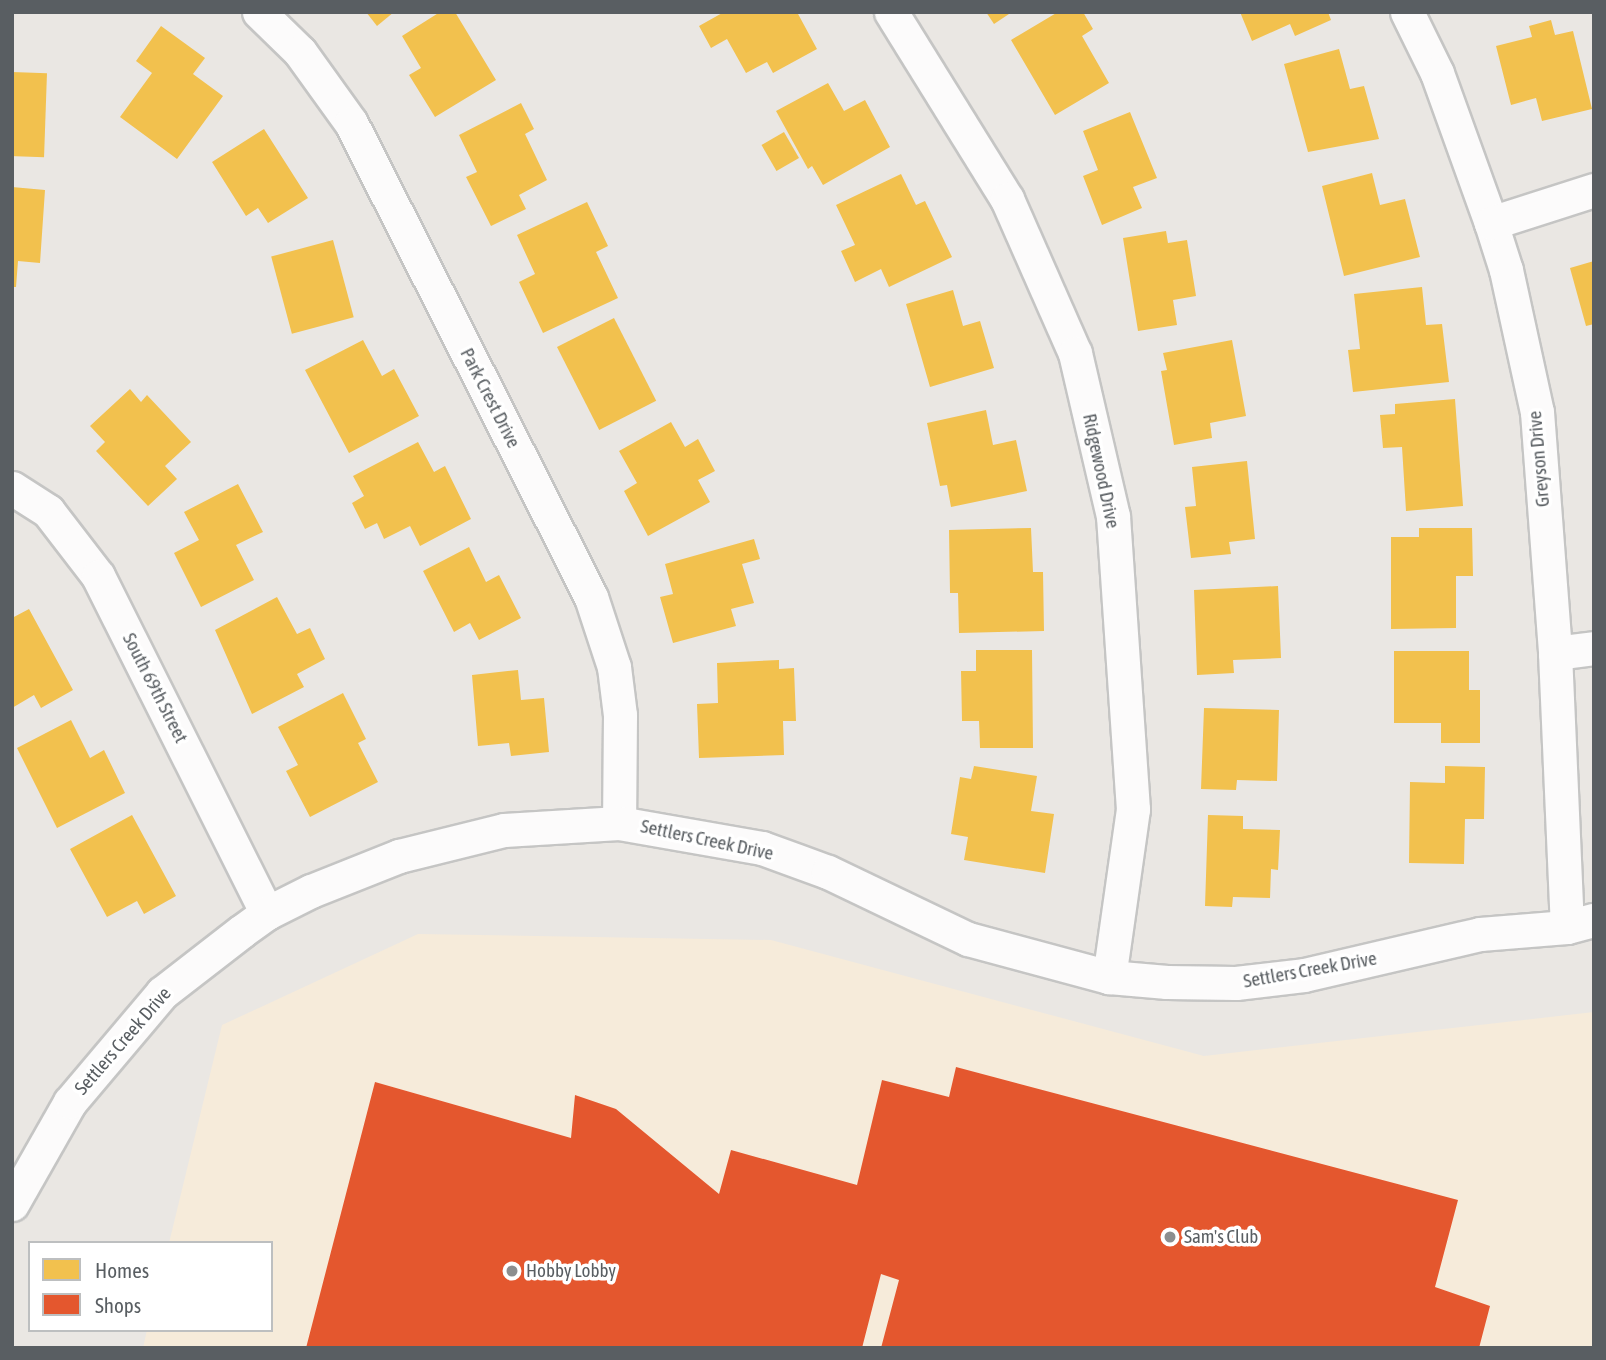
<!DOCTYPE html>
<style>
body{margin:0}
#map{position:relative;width:1606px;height:1360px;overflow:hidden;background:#eae7e3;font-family:"Asap Condensed",sans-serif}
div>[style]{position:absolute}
.commercial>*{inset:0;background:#f6ebda}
.homes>*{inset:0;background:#f2c14e;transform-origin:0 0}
.shops>*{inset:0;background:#e4572e}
.roads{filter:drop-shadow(2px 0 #c5c5c4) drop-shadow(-2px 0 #c5c5c4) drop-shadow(0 2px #c5c5c4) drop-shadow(0 -2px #c5c5c4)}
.minor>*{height:33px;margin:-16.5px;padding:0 16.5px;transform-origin:16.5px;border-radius:16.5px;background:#fcfbfb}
.dots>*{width:19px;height:19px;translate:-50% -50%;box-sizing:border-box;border:4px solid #fff;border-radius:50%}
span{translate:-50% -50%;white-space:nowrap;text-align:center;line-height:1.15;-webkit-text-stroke:7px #fff;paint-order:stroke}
.street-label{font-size:19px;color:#595e62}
.poi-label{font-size:19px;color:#595e62}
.left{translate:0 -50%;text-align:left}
.frame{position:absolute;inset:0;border:14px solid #595e62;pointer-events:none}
.legend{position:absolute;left:28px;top:1241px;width:245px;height:91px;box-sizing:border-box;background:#fff;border:2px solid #bdbfc0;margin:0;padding:9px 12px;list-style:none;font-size:21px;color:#595e62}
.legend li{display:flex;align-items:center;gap:14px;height:35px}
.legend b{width:35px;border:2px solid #bdbfc0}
</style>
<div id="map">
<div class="commercial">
<div style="clip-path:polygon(418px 934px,771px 940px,1204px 1056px,1594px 1012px,1594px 1348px,143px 1348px,147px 1330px,271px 1330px,271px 1243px,169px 1243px,222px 1025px)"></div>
</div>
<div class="homes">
<div style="clip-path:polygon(366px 12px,394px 12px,377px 26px)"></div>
<div style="clip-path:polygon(440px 12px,455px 12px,496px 80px,435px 117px,409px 75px,421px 68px,402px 36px)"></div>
<div style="clip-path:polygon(724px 12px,797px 12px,817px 49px,773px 73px,767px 62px,746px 73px,727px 39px,711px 48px,699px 26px)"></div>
<div style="clip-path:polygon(986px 12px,1012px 12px,994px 24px)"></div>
<div style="clip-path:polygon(1058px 12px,1083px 12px,1093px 29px,1082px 36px,1109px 83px,1055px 115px,1011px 40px)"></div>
<div style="clip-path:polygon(1240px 12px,1328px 12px,1331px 20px,1295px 36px,1290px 24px,1252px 41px)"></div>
<div style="clip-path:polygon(1551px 20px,1555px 35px,1573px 31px,1592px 109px,1542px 121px,1536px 98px,1511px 105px,1496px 46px,1532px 37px,1529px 26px)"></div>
<div style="clip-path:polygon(161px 26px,205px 58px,193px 74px,223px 96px,177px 159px,120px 117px,152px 73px,136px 61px)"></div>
<div style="clip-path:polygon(1339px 49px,1350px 89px,1364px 86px,1379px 139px,1308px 152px,1284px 64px)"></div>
<div style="left:12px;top:72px;width:35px;height:84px;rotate:2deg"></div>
<div style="clip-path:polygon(828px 83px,844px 111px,865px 100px,890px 147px,823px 185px,812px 166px,808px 169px,776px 111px)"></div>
<div style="clip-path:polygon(521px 103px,534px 129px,525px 134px,547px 180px,519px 195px,526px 209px,491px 226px,466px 177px,477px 172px,459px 135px)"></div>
<div style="clip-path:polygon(1130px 112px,1157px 178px,1133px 187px,1142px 208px,1102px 225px,1083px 176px,1098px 170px,1083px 131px)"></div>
<div style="clip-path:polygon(264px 129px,308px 198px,268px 223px,258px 208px,246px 216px,212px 162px)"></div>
<div style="left:784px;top:132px;width:30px;height:26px;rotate:60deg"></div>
<div style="clip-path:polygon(1372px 173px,1380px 205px,1405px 199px,1420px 257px,1344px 276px,1322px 186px)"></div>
<div style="clip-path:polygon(901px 174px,916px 205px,925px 201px,952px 257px,889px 287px,881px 269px,855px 282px,841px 251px,855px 245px,836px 205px)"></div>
<div style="clip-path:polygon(12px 187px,45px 190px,40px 263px,18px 261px,16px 287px,12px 287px)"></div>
<div style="clip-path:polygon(587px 202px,608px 246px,596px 252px,618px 298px,543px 333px,519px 282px,535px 274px,517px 235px)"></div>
<div style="clip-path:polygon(1166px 231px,1168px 243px,1187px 240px,1196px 296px,1173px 300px,1177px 325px,1138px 331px,1123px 238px)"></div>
<div style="left:333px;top:240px;width:80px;height:64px;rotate:75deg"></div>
<div style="clip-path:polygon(1594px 261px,1594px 324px,1586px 326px,1570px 268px)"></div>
<div style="clip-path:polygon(1422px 287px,1426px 325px,1442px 324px,1449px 382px,1353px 392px,1348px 350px,1360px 349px,1354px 294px)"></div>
<div style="clip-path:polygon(953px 290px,963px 326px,980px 321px,994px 368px,930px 387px,906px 304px)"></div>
<div style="left:614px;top:318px;width:93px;height:64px;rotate:63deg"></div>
<div style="clip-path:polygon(363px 340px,382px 376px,394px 369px,419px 416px,349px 453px,305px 370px)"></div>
<div style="clip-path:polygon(1232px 340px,1246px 416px,1210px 423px,1212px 438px,1174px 445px,1161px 371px,1167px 370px,1163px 353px)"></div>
<div style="clip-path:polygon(130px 389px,141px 402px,147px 395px,191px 442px,165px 466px,177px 479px,148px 506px,96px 451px,105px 442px,90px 426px)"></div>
<div style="clip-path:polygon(1455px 399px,1463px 506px,1406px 511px,1402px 447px,1383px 448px,1380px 415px,1395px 414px,1395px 404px)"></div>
<div style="clip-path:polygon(986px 410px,993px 445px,1016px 440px,1027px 491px,951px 507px,947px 485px,940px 486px,927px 423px)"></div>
<div style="clip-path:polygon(671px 422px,685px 447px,698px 439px,715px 471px,698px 480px,710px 502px,648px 536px,624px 491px,637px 483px,619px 451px)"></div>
<div style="clip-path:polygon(418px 442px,434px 472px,445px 466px,471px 519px,420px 546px,410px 526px,384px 539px,377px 523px,365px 529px,352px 503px,364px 496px,353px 476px)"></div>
<div style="clip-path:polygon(1247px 461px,1255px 539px,1229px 542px,1231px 554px,1191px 558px,1185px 507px,1196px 506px,1192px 467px)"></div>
<div style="clip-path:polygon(238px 484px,263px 532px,236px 545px,254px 580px,201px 607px,174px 553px,199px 540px,184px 512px)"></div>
<div style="clip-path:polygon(1031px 528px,1033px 572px,1043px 572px,1044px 631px,959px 633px,958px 593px,950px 593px,949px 530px)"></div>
<div style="clip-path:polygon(1419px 528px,1472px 528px,1473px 576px,1456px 576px,1456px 628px,1391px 629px,1391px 537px,1419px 537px)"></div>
<div style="clip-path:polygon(754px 539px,760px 559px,742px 564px,754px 603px,731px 609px,736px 626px,673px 643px,660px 597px,673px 594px,665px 564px)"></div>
<div style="clip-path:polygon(469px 547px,486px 582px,499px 575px,521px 618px,479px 640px,470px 623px,454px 632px,423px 571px)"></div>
<div style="clip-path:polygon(1278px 586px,1281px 658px,1233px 660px,1234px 673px,1197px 675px,1194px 590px)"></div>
<div style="clip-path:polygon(277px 597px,297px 634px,310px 628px,325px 659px,297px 674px,304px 687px,252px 714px,215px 630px)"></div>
<div style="clip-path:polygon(29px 609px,73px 690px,41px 708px,34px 695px,12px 708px,12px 618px)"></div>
<div style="clip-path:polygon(976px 650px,1032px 650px,1033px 748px,980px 748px,979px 721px,962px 721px,961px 671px,976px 671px)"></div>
<div style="clip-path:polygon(1394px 651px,1469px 651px,1469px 690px,1480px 690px,1480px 743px,1441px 743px,1441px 723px,1394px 723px)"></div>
<div style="clip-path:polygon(779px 660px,779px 669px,794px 668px,796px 721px,783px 721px,784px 755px,699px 758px,697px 704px,718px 703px,717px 663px)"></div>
<div style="clip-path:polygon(518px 670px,521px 700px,544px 698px,549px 752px,511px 756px,509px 743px,478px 746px,472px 675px)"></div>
<div style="clip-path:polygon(343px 693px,366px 739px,358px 743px,378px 782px,310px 817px,286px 771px,298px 765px,278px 727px)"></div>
<div style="clip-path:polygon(1204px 708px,1279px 710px,1277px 781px,1237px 780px,1236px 790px,1201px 789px)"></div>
<div style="clip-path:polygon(71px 720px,90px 758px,104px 750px,125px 793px,57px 828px,17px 748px)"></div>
<div style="clip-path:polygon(974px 766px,1037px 776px,1031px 811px,1054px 814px,1045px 873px,964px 860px,968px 837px,951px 834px,960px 777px,971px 779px)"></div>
<div style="clip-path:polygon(1445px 766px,1485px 767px,1484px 819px,1465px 819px,1464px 864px,1409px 863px,1410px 782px,1445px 783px)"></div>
<div style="clip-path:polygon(132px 815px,176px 896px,144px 914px,137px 901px,107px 917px,70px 849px)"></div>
<div style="clip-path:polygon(1208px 815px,1243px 816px,1243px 829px,1280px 830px,1278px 870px,1271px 869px,1270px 898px,1233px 897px,1232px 907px,1205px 906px)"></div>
</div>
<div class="shops">
<div style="clip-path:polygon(956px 1067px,1458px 1200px,1435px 1287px,1490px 1306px,1479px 1348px,881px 1348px,899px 1280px,881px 1274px,862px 1348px,306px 1348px,375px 1082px,571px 1138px,575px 1095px,616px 1109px,719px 1194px,731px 1150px,857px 1185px,882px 1080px,949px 1097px)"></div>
</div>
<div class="roads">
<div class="minor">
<div style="left:259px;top:12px;width:57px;rotate:44.3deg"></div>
<div style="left:300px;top:52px;width:87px;rotate:54.3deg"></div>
<div style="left:351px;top:123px;width:531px;rotate:63.15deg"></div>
<div style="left:591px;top:597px;width:74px;rotate:71.8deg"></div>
<div style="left:614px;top:667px;width:48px;rotate:82.9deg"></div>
<div style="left:620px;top:715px;width:108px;rotate:90.5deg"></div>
<div style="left:891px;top:12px;width:220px;rotate:58.2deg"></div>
<div style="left:1007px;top:199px;width:168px;rotate:66.2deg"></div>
<div style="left:1075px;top:353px;width:167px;rotate:76.9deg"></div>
<div style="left:1113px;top:516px;width:294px;rotate:86.1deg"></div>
<div style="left:1133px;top:809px;width:170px;rotate:98.1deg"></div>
<div style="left:1407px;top:12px;width:68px;rotate:63.8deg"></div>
<div style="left:1437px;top:73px;width:159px;rotate:70.2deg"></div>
<div style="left:1491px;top:223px;width:49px;rotate:72.3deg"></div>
<div style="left:1506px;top:270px;width:145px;rotate:77.7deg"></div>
<div style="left:1537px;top:412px;width:242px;rotate:85.7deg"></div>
<div style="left:1555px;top:653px;width:274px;rotate:87.5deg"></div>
<div style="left:1491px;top:223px;width:108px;rotate:-17.8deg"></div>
<div style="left:12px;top:488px;width:43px;rotate:32.6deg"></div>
<div style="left:48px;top:511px;width:82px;rotate:52.4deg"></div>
<div style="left:98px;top:576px;width:377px;rotate:63.4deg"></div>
<div style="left:1555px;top:653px;width:39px;rotate:-7deg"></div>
<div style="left:12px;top:1204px;width:117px;rotate:-60.4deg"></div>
<div style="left:70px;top:1102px;width:143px;rotate:-49.8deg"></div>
<div style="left:162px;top:993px;width:101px;rotate:-37.8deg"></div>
<div style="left:242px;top:931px;width:31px;rotate:-36deg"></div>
<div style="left:267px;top:913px;width:49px;rotate:-26.6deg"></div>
<div style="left:311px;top:891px;width:95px;rotate:-21.7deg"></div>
<div style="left:399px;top:856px;width:108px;rotate:-13.9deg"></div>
<div style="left:504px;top:830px;width:115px;rotate:-3.5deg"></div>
<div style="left:619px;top:823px;width:145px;rotate:9.9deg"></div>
<div style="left:762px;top:848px;width:70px;rotate:20deg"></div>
<div style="left:828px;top:872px;width:155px;rotate:25.6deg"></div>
<div style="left:968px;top:939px;width:146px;rotate:15.1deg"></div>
<div style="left:1109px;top:977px;width:58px;rotate:4.9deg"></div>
<div style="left:1167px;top:982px;width:69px;rotate:0.8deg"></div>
<div style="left:1236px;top:983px;width:68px;rotate:-6.7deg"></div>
<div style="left:1304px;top:975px;width:181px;rotate:-13.1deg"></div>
<div style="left:1480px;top:934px;width:87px;rotate:-4.6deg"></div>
<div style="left:1567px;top:927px;width:28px;rotate:-15deg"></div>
</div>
</div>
<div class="dots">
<div style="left:1170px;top:1237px;background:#8c8e8f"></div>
<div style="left:512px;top:1271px;background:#8c8e8f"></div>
</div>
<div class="street-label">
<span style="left:490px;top:398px;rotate:63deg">Park Crest Drive</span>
<span style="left:1539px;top:459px;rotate:-95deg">Greyson Drive</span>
<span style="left:1101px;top:471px;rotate:78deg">Ridgewood Drive</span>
<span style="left:155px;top:688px;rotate:63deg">South 69th Street</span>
<span style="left:707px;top:840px;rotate:12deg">Settlers Creek Drive</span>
<span style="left:1310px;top:970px;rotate:-10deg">Settlers Creek Drive</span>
<span style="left:123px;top:1041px;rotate:-49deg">Settlers Creek Drive</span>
</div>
<div class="poi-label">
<span class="left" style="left:1184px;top:1237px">Sam's Club</span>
<span class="left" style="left:526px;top:1271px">Hobby Lobby</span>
</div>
<div class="frame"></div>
<ul class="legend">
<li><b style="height:19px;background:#f2c14e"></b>Homes</li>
<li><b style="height:19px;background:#e4572e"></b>Shops</li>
</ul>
</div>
